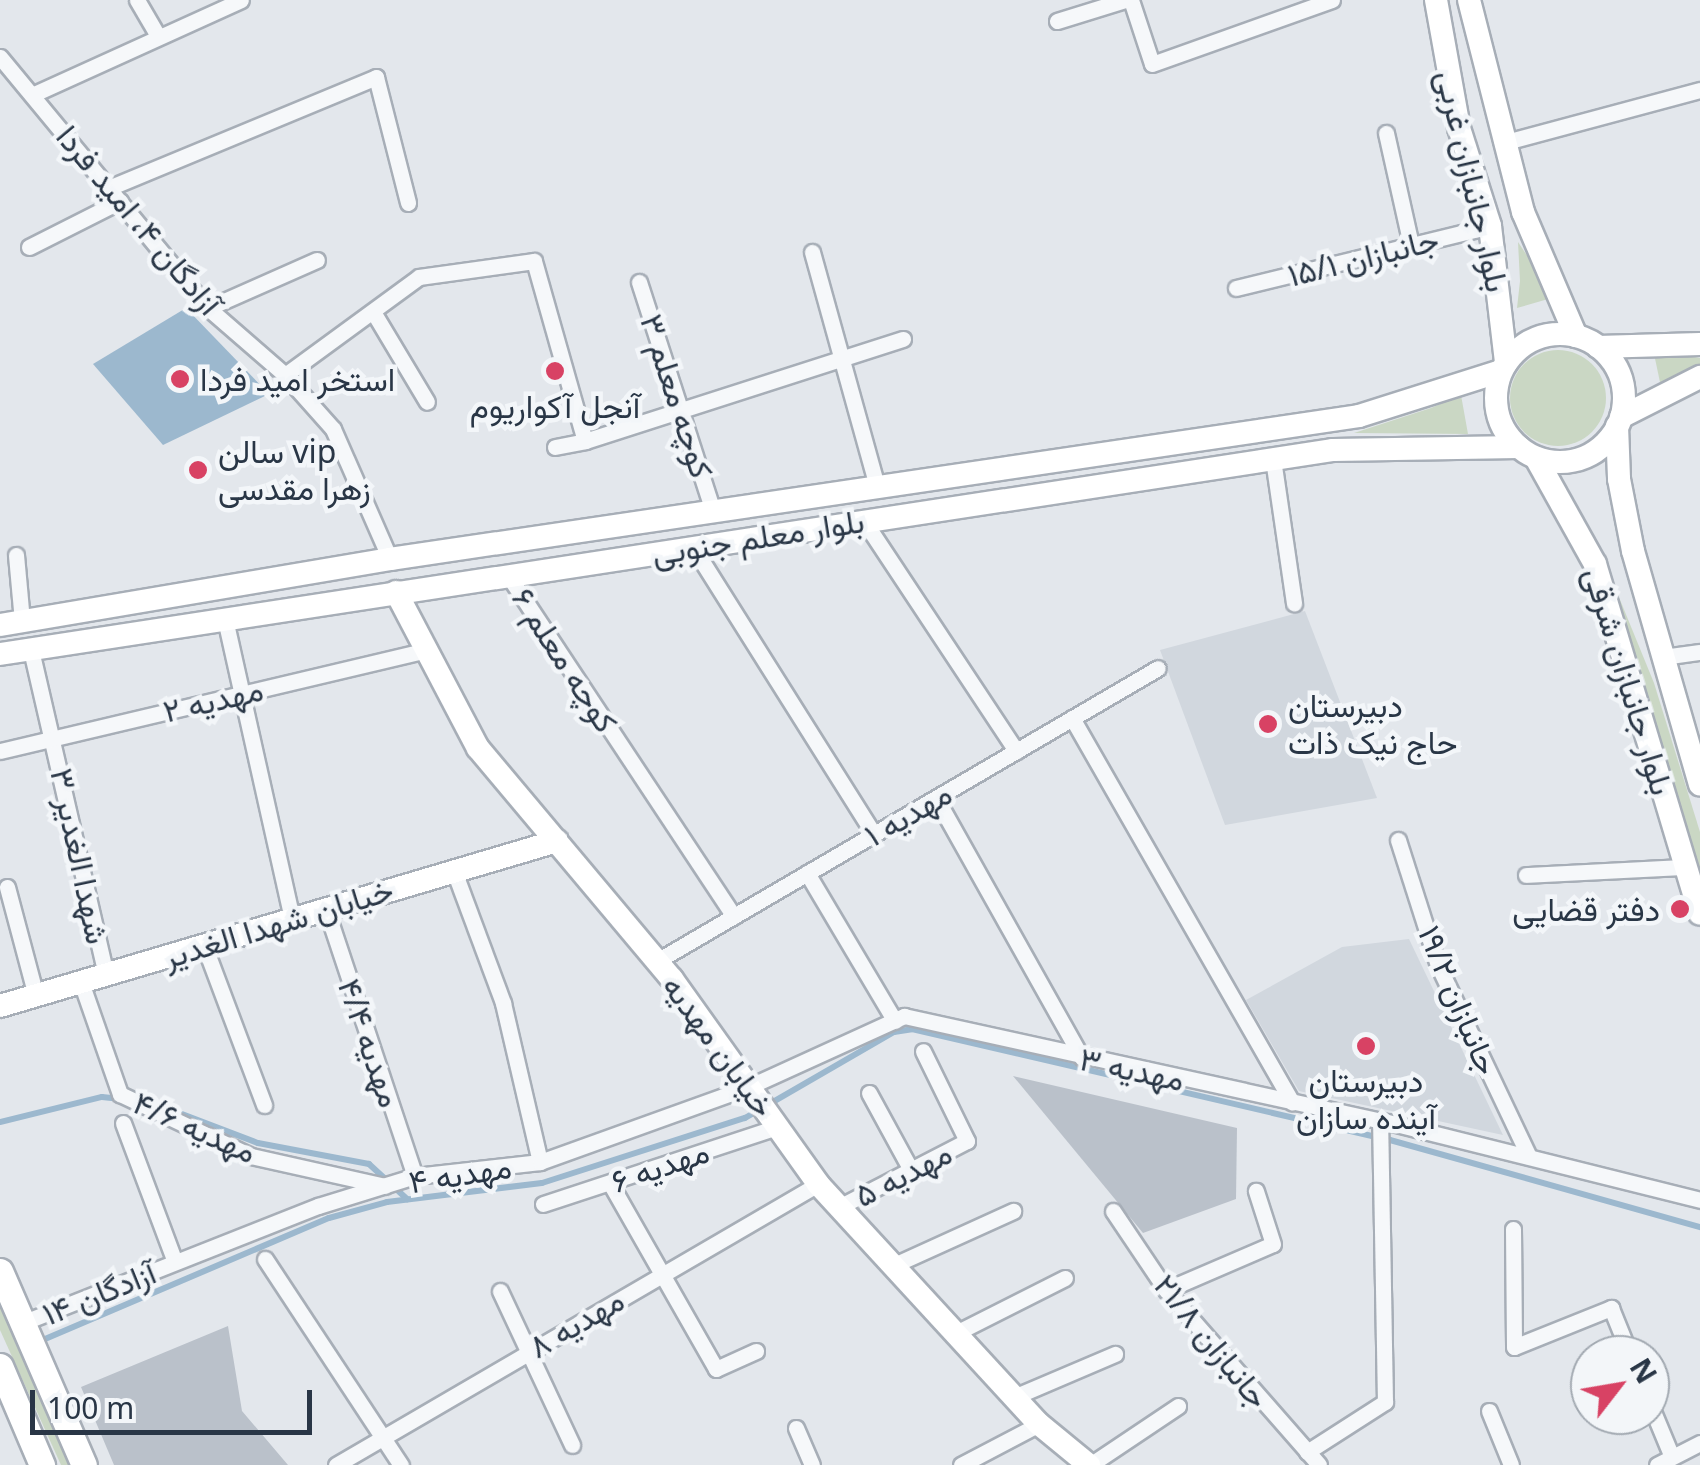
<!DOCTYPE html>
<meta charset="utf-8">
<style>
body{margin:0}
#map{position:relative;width:1700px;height:1465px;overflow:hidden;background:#e3e7ec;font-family:"Noto Sans",Vazirmatn,sans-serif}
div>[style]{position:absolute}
.built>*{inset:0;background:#d1d7de}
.green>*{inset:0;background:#cad7c4}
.round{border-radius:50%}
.water>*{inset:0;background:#9cb8ce}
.stream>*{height:6px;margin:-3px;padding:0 3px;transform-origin:3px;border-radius:3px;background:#9cb8ce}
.building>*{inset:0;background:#bac1ca}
.roads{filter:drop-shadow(2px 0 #a7aeb7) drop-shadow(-2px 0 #a7aeb7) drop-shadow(0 2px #a7aeb7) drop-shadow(0 -2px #a7aeb7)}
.street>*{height:15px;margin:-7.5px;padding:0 7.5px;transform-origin:7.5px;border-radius:7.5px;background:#f6f8fa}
.secondary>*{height:22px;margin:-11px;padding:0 11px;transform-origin:11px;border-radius:11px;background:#fff}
.secondary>.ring{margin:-11px;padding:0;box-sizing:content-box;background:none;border:22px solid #fff;border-radius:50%}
.primary>*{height:25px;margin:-12.5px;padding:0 12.5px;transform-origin:12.5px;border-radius:12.5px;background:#fff}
.dots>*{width:28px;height:28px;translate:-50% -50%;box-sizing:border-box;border:5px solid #f3f6f9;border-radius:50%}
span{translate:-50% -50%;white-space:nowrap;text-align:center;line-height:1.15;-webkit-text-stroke:9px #f3f6f9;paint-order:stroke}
.street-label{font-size:32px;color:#293646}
.poi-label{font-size:32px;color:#293646}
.left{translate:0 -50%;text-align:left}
.right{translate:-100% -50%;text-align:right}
.north{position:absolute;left:1570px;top:1335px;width:100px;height:100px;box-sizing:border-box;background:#f3f6f9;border:2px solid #a2a9b1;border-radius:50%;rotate:59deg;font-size:28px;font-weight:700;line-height:40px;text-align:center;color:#293646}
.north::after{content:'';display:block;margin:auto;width:35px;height:45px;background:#d84264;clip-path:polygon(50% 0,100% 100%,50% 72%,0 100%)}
.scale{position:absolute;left:30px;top:1390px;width:282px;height:45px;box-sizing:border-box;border:5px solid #293646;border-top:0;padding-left:12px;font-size:30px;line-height:35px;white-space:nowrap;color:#293646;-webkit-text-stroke:8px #f3f6f9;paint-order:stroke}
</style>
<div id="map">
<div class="built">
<div style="clip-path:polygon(1305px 611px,1377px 798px,1225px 825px,1160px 650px)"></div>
<div style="clip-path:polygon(1409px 939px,1503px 1135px,1299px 1091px,1246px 1000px,1342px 947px)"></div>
</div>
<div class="green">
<div style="clip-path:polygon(1518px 242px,1555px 297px,1517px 308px,1520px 281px)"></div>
<div style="clip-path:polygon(1653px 349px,1700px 358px,1700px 370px,1661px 387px)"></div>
<div class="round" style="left:1510px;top:350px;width:96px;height:96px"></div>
<div style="clip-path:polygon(1461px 395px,1468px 434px,1354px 433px,1431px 408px)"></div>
<div style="clip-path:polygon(1616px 590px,1654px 683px,1700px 832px,1700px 871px)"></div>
<div style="clip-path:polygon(0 1287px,76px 1465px,61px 1465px,0 1330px)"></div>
</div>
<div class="water">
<div style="clip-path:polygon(186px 308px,269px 394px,163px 445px,93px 364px)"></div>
</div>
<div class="stream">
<div style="left:153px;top:1103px;width:112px;rotate:20.9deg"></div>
<div style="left:258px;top:1143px;width:113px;rotate:10.7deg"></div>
<div style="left:369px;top:1164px;width:52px;rotate:42.6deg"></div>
<div style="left:0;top:1122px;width:105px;rotate:-13.8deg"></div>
<div style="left:102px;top:1097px;width:19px;rotate:6deg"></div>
<div style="left:38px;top:1342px;width:316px;rotate:-23.1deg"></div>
<div style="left:329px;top:1218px;width:60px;rotate:-15.4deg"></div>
<div style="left:387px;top:1202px;width:156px;rotate:-7deg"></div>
<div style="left:542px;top:1183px;width:213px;rotate:-17.8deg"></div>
<div style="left:745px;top:1118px;width:172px;rotate:-30deg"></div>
<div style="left:894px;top:1032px;width:18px;rotate:-9deg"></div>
<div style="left:912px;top:1029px;width:491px;rotate:13.1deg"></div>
<div style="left:1390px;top:1140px;width:322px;rotate:15.7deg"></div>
</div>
<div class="building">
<div style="clip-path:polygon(1013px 1076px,1237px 1128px,1236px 1199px,1143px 1233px)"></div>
<div style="clip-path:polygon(228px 1326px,242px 1411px,288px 1465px,114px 1465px,81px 1387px)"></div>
</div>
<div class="roads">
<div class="street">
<div style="left:137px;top:0;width:42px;rotate:59.7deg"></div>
<div style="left:1131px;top:0;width:67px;rotate:71.8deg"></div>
<div style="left:1152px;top:64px;width:191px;rotate:-19.6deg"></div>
<div style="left:1057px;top:21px;width:71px;rotate:-17.2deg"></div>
<div style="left:0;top:57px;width:326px;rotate:50.4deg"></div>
<div style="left:208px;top:308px;width:102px;rotate:41deg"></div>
<div style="left:285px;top:375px;width:72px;rotate:48.4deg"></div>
<div style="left:333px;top:429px;width:142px;rotate:66.3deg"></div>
<div style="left:34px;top:94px;width:227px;rotate:-24.4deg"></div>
<div style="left:1386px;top:133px;width:115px;rotate:77.4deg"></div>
<div style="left:1502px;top:143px;width:205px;rotate:-15deg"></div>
<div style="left:111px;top:187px;width:287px;rotate:-22.5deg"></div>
<div style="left:376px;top:77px;width:130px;rotate:75.7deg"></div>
<div style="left:29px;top:247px;width:102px;rotate:-26.8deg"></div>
<div style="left:812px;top:252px;width:244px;rotate:74.5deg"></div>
<div style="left:639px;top:282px;width:241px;rotate:72.1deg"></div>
<div style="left:1236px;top:288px;width:261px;rotate:-13.7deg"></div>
<div style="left:208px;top:308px;width:119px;rotate:-23.8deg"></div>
<div style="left:375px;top:315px;width:101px;rotate:59.1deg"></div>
<div style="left:285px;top:375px;width:166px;rotate:-36.2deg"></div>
<div style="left:419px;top:277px;width:116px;rotate:-7.9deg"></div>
<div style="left:534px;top:261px;width:187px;rotate:74.2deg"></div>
<div style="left:585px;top:441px;width:334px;rotate:-17.8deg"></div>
<div style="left:555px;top:447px;width:31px;rotate:-11deg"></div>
<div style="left:1273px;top:459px;width:146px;rotate:81.7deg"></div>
<div style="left:864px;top:521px;width:276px;rotate:56.5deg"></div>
<div style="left:693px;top:547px;width:339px;rotate:57.8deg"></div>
<div style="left:16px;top:555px;width:66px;rotate:84.8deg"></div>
<div style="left:508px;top:575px;width:409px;rotate:56.5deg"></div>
<div style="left:225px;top:619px;width:307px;rotate:77.4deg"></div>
<div style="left:31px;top:650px;width:334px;rotate:77deg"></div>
<div style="left:1663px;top:657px;width:37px;rotate:-8deg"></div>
<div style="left:1072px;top:718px;width:443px;rotate:60.2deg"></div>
<div style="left:0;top:751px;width:438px;rotate:-13.3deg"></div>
<div style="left:936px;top:798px;width:298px;rotate:60.7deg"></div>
<div style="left:1398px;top:840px;width:131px;rotate:72.3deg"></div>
<div style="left:1438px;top:965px;width:212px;rotate:64.6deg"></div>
<div style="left:454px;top:871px;width:141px;rotate:69.6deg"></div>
<div style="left:503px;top:1003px;width:163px;rotate:76.9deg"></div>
<div style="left:807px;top:873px;width:172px;rotate:59.3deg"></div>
<div style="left:1526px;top:875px;width:159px;rotate:-2.9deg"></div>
<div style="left:7px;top:887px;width:113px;rotate:75.1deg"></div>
<div style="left:326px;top:909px;width:281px;rotate:71.6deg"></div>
<div style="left:204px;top:945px;width:171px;rotate:69.4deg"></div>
<div style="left:657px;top:961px;width:580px;rotate:-30.32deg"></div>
<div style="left:81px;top:982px;width:119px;rotate:70.8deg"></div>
<div style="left:120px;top:1094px;width:145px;rotate:25.3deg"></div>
<div style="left:251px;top:1156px;width:137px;rotate:12.6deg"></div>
<div style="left:869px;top:1093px;width:88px;rotate:61.4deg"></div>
<div style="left:123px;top:1123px;width:148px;rotate:69.5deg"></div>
<div style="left:610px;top:1183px;width:214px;rotate:60.3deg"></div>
<div style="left:716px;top:1369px;width:44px;rotate:-24.2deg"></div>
<div style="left:543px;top:1204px;width:246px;rotate:-18.2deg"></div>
<div style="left:839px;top:1207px;width:144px;rotate:-27.3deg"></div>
<div style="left:967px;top:1141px;width:100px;rotate:-116.1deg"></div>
<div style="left:1113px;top:1211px;width:95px;rotate:56.1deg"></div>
<div style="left:1166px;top:1290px;width:232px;rotate:48.8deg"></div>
<div style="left:1513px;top:1229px;width:118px;rotate:89.5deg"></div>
<div style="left:1514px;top:1347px;width:105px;rotate:-21.9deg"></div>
<div style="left:1611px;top:1308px;width:51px;rotate:68deg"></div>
<div style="left:265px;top:1259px;width:247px;rotate:56.6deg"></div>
<div style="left:894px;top:1265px;width:131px;rotate:-24.4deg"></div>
<div style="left:1166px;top:1290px;width:116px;rotate:-23.3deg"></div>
<div style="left:1273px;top:1244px;width:56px;rotate:-107.8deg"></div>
<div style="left:500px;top:1291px;width:170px;rotate:64.9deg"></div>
<div style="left:22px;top:1323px;width:318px;rotate:-21.6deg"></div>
<div style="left:318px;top:1206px;width:102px;rotate:-17.2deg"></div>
<div style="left:415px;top:1176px;width:126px;rotate:-6.4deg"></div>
<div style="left:540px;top:1162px;width:219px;rotate:-19.8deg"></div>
<div style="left:746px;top:1088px;width:174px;rotate:-24.5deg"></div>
<div style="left:904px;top:1016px;width:495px;rotate:12.4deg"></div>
<div style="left:1388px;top:1122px;width:322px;rotate:14deg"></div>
<div style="left:956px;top:1333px;width:122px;rotate:-26.8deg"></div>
<div style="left:1014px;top:1397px;width:110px;rotate:-23.1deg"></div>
<div style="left:1650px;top:1404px;width:57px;rotate:67.5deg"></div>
<div style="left:1489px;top:1411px;width:58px;rotate:67.8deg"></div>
<div style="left:796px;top:1428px;width:40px;rotate:66.6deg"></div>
<div style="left:1307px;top:1452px;width:93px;rotate:-32.7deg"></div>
<div style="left:1385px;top:1402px;width:282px;rotate:-91deg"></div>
<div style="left:336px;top:1465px;width:558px;rotate:-30.24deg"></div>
<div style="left:961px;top:1465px;width:88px;rotate:-27.7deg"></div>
<div style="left:1090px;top:1465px;width:106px;rotate:-33.8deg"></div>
<div style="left:1657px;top:1465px;width:48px;rotate:-27.1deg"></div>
</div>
<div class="secondary">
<div style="left:1436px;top:0;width:130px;rotate:79.8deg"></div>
<div style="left:1459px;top:128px;width:103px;rotate:72.4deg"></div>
<div style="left:1490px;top:226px;width:138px;rotate:83.3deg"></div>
<div style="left:1469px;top:0;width:219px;rotate:75.7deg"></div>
<div style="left:1523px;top:212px;width:135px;rotate:66.9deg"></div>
<div class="ring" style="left:1496px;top:334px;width:106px;height:106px"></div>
<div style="left:1598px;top:347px;width:102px;rotate:-1.7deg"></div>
<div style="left:1621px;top:417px;width:89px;rotate:-26.9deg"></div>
<div style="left:1617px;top:426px;width:53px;rotate:87.8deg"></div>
<div style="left:1619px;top:479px;width:73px;rotate:79deg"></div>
<div style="left:1633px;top:551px;width:243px;rotate:74deg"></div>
<div style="left:1536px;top:458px;width:121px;rotate:60.9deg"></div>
<div style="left:1595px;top:564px;width:365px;rotate:73.3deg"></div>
<div style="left:396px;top:592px;width:176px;rotate:62.3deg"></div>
<div style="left:478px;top:748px;width:302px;rotate:50deg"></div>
<div style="left:672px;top:979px;width:252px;rotate:54.5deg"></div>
<div style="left:818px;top:1184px;width:326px;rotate:47.4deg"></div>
<div style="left:1039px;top:1424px;width:65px;rotate:39.4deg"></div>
<div style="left:0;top:625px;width:396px;rotate:-9.6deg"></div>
<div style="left:390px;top:559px;width:979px;rotate:-8.39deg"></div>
<div style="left:1359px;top:416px;width:149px;rotate:-17.6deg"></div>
<div style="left:0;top:654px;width:1349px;rotate:-8.7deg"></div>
<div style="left:1333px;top:450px;width:186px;rotate:-0.9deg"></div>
<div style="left:0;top:1006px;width:581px;rotate:-16.5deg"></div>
</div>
<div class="primary">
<div style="left:0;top:1271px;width:211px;rotate:66.6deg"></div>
<div style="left:0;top:1366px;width:108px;rotate:67deg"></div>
</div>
</div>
<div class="dots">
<div style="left:555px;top:371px;background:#d84264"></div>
<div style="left:180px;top:379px;background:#d84264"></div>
<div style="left:198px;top:470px;background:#d84264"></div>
<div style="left:1268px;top:724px;background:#d84264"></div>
<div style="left:1680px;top:909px;background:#d84264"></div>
<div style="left:1366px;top:1046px;background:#d84264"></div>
</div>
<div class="street-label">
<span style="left:1473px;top:181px;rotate:77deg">بلوار جانبازان غربی</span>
<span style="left:139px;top:220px;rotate:50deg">آزادگان ۴، امید فردا</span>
<span style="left:1363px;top:257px;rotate:-14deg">جانبازان ۱۵/۱</span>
<span style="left:677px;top:396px;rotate:72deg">کوچه معلم ۳</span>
<span style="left:758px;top:537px;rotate:-9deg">بلوار معلم جنوبی</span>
<span style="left:565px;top:660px;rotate:57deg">کوچه معلم ۶</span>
<span style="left:1629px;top:681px;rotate:73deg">بلوار جانبازان شرقی</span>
<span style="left:213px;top:700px;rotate:-13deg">مهدیه ۲</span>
<span style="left:908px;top:814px;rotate:-30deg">مهدیه ۱</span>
<span style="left:80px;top:856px;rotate:78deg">شهدا الغدیر ۳</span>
<span style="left:278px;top:923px;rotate:-17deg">خیابان شهدا الغدیر</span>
<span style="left:1459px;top:1000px;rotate:67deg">جانبازان ۱۹/۲</span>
<span style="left:370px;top:1043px;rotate:71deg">مهدیه ۴/۴</span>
<span style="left:719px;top:1046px;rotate:54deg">خیابان مهدیه</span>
<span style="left:1132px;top:1069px;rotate:12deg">مهدیه ۳</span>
<span style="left:195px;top:1127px;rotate:24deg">مهدیه ۴/۶</span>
<span style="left:660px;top:1166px;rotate:-19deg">مهدیه ۶</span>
<span style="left:460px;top:1174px;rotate:-9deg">مهدیه ۴</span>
<span style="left:903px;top:1174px;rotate:-27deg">مهدیه ۵</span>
<span style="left:99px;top:1293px;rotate:-22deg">آزادگان ۱۴</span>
<span style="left:576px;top:1323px;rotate:-30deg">مهدیه ۸</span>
<span style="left:1212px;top:1341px;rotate:51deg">جانبازان ۲۱/۸</span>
</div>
<div class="poi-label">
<span class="left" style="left:200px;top:379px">استخر امید فردا</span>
<span style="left:555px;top:406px">آنجل آکواریوم</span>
<span class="left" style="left:218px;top:470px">سالن vip<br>زهرا مقدسی</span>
<span class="left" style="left:1288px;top:724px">دبیرستان<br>حاج نیک ذات</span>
<span class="right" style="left:1660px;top:909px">دفتر قضایی</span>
<span style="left:1366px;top:1099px">دبیرستان<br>آینده سازان</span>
</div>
<div class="north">N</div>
<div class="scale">100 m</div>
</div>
